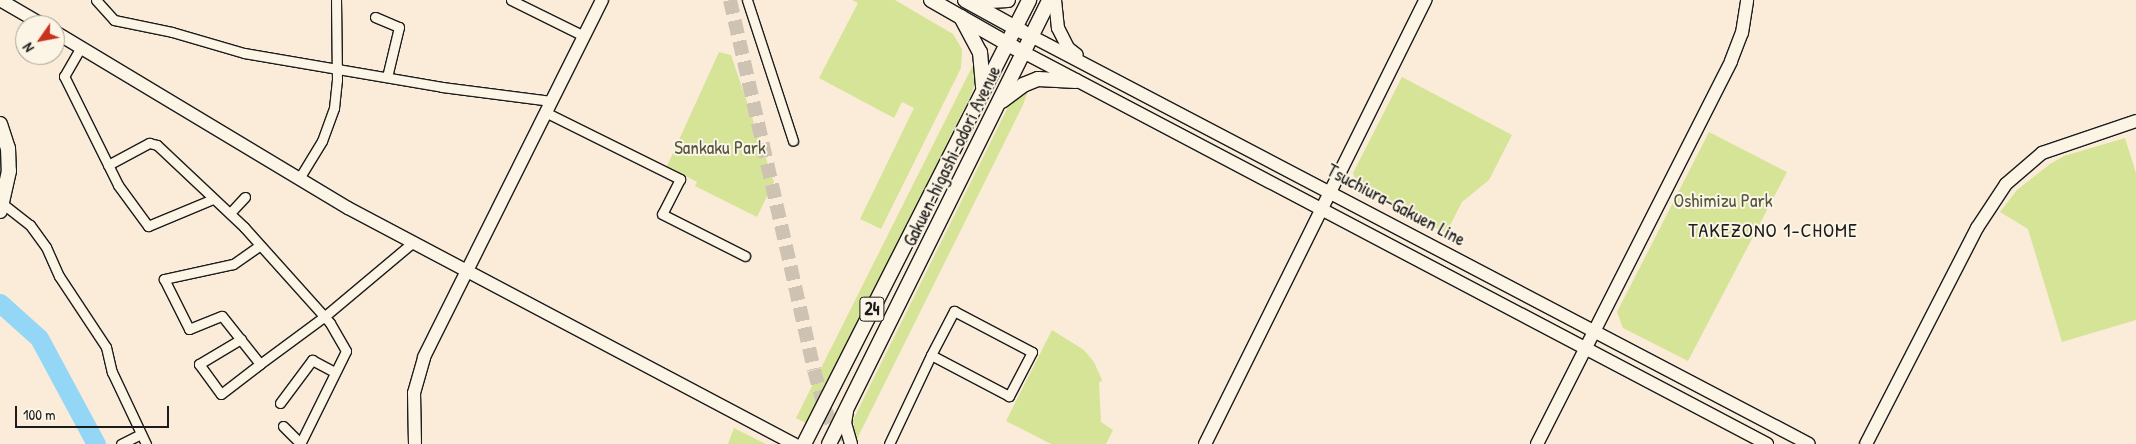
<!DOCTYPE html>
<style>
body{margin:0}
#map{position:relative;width:2136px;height:444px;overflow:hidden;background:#fbecd9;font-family:"Patrick Hand",sans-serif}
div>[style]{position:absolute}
.green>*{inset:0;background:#d5e497}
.water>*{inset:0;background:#94d6f6}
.river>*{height:19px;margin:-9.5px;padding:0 9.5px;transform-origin:9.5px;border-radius:9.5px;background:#94d6f6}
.primary-tunnel>*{height:14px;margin-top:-7px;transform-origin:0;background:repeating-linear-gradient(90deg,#cec2b3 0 14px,transparent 0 21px)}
.roads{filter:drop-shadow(1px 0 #1c1c1c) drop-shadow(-1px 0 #1c1c1c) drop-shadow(0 1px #1c1c1c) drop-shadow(0 -1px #1c1c1c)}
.street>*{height:9px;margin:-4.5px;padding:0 4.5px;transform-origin:4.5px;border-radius:4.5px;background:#fcf5e5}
.secondary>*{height:12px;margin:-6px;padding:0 6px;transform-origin:6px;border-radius:6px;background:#fcf5e5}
.primary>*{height:14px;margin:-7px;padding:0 7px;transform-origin:7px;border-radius:7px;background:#fcf5e5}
span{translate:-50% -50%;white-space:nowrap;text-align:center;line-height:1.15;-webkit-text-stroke:4px #fcf5e5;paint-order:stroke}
.shield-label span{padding:1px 4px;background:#fcf5e5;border:1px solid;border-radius:4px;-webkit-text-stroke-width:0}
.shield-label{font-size:18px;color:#1c1c1c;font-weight:700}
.park-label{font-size:19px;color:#545841}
.street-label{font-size:19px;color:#1c1c1c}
.neighbourhood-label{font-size:20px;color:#1c1c1c;letter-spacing:1px}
.north{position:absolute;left:15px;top:15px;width:50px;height:50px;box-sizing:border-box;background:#fcf5e5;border:1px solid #a29e95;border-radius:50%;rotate:237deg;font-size:14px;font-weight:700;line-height:20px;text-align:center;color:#1c1c1c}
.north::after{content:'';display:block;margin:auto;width:18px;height:22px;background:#c8321e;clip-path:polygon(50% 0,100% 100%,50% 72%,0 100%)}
.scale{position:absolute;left:15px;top:406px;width:154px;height:22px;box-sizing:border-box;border:2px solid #1c1c1c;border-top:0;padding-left:6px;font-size:15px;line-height:18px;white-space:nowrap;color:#1c1c1c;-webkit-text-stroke:4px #fcf5e5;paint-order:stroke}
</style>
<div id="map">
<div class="green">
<div style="clip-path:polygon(852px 0,895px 0,953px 34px,962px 49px,961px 68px,881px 229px,860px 219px,914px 108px,902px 102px,894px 118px,819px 78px,858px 3px)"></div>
<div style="clip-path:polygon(719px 52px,731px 55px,774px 182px,757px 217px,695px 186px,697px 182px,667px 166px)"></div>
<div style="clip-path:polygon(977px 57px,978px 71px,972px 93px,808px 424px,796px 418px)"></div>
<div style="clip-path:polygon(1402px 77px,1512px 135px,1489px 180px,1462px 202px,1446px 233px,1358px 188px,1353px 173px)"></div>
<div style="clip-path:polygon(1030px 86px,1023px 105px,856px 441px,853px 420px,1011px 101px)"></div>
<div style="clip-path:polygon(1709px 132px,1787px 172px,1688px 361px,1623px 328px,1617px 312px)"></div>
<div style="clip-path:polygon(2125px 138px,2136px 173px,2136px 320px,2062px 342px,2028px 229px,2000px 212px,2017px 190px,2050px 164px,2064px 156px)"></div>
<div style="clip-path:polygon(1052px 330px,1084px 350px,1094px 362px,1102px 380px,1099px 383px,1101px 422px,1113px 430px,1106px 444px,1051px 444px,1006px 421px)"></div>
<div style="clip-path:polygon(734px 428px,766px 444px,728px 444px)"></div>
</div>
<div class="water">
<div style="clip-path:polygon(0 299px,42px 336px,38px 341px,0 305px)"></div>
</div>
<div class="river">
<div style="left:0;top:303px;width:52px;rotate:41.9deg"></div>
<div style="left:39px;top:338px;width:120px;rotate:61.7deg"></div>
</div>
<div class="primary-tunnel">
<div style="left:730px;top:0;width:379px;rotate:77.2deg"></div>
<div style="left:814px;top:370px;width:41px;rotate:74.6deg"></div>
<div style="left:825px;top:410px;width:38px;rotate:63deg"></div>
</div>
<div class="roads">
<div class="street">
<div style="left:96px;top:0;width:27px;rotate:48deg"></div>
<div style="left:114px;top:20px;width:59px;rotate:11.7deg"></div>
<div style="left:172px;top:32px;width:75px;rotate:16.3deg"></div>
<div style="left:244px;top:53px;width:201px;rotate:9.7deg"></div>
<div style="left:442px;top:87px;width:110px;rotate:7.3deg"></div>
<div style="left:511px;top:0;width:81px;rotate:26.3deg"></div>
<div style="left:747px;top:0;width:148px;rotate:71.9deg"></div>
<div style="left:375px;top:17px;width:26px;rotate:23deg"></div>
<div style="left:399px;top:27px;width:51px;rotate:103.5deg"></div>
<div style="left:81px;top:47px;width:34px;rotate:120deg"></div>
<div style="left:64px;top:76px;width:122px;rotate:63.6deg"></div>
<div style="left:118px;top:185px;width:51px;rotate:53.8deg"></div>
<div style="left:148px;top:226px;width:70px;rotate:-22.6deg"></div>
<div style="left:545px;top:112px;width:151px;rotate:26.4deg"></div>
<div style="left:680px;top:179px;width:39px;rotate:117deg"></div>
<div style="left:662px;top:214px;width:93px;rotate:26.8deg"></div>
<div style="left:108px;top:165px;width:47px;rotate:-28.2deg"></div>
<div style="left:149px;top:143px;width:8px;rotate:14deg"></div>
<div style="left:157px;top:145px;width:120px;rotate:43.3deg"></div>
<div style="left:244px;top:227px;width:129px;rotate:48.1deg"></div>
<div style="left:330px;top:323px;width:32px;rotate:60deg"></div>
<div style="left:346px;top:351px;width:104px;rotate:116.3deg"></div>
<div style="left:300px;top:177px;width:42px;rotate:-58.6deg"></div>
<div style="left:322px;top:141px;width:35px;rotate:-70deg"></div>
<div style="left:334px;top:108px;width:28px;rotate:-84deg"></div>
<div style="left:337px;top:80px;width:80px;rotate:-90.7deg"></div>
<div style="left:3px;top:204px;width:34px;rotate:38deg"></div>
<div style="left:30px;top:225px;width:27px;rotate:54deg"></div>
<div style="left:46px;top:247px;width:32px;rotate:66deg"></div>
<div style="left:59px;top:276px;width:85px;rotate:56.5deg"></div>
<div style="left:106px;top:347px;width:26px;rotate:77deg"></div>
<div style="left:112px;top:372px;width:80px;rotate:64.7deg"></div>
<div style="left:230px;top:213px;width:22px;rotate:-47deg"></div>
<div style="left:259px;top:246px;width:32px;rotate:145deg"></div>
<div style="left:233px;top:264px;width:71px;rotate:167.7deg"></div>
<div style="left:164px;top:279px;width:56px;rotate:63.4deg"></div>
<div style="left:189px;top:329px;width:35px;rotate:-22deg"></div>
<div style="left:222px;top:316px;width:61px;rotate:51.6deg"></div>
<div style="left:260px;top:364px;width:81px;rotate:-36.4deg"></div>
<div style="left:325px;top:316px;width:114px;rotate:-40deg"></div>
<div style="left:241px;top:339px;width:49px;rotate:149.2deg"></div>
<div style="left:199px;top:364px;width:37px;rotate:54deg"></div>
<div style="left:221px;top:394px;width:49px;rotate:-37.6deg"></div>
<div style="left:280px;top:403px;width:54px;rotate:-53.3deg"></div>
<div style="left:312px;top:360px;width:26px;rotate:28deg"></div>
<div style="left:283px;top:426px;width:24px;rotate:45deg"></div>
<div style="left:121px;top:444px;width:20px;rotate:-27deg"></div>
<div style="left:889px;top:444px;width:98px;rotate:-64.7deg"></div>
<div style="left:931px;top:355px;width:50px;rotate:-62.4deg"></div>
<div style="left:954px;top:311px;width:88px;rotate:27.7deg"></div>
<div style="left:1032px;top:352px;width:50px;rotate:117.6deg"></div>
<div style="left:1009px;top:396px;width:88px;rotate:-152.3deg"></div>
</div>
<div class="secondary">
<div style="left:0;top:0;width:50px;rotate:30.2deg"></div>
<div style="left:1055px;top:0;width:28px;rotate:84deg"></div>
<div style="left:1058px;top:28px;width:22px;rotate:63deg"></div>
<div style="left:1068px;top:48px;width:11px;rotate:38deg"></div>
<div style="left:55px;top:32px;width:342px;rotate:31deg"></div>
<div style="left:348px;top:208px;width:505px;rotate:27.89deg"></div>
<div style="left:1031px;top:36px;width:878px;rotate:27.67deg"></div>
<div style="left:1023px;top:52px;width:841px;rotate:27.78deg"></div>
<div style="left:847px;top:411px;width:12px;rotate:99deg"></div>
<div style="left:845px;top:423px;width:22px;rotate:74deg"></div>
<div style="left:415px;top:444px;width:51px;rotate:-91.1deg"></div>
<div style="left:414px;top:393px;width:37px;rotate:-74deg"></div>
<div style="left:424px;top:357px;width:399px;rotate:-63.5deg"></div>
<div style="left:1205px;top:444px;width:496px;rotate:-63.6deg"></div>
<div style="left:1537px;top:444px;width:429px;rotate:-63.1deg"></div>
<div style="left:1731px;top:61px;width:30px;rotate:-69deg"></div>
<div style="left:1742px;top:33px;width:33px;rotate:-81deg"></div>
<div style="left:1866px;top:444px;width:243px;rotate:-62.8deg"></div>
<div style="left:1977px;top:228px;width:53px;rotate:-56.6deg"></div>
<div style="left:2006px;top:184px;width:48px;rotate:-40.7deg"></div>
<div style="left:2042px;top:153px;width:99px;rotate:-18.8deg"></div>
</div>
<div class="primary">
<div style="left:931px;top:0;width:97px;rotate:29.7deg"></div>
<div style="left:965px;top:0;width:66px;rotate:28.9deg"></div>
<div style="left:971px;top:2px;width:37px;rotate:-3deg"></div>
<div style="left:961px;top:17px;width:40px;rotate:62deg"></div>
<div style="left:980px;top:52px;width:35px;rotate:85deg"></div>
<div style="left:1002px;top:101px;width:26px;rotate:-37deg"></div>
<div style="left:1023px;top:85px;width:16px;rotate:-22deg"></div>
<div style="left:1038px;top:79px;width:38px;rotate:3deg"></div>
<div style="left:0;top:124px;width:25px;rotate:72deg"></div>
<div style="left:8px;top:148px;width:23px;rotate:88deg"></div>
<div style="left:9px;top:171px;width:41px;rotate:102.7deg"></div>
<div style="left:804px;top:444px;width:498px;rotate:-63.1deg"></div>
<div style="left:829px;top:444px;width:496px;rotate:-63.6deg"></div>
</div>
</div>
<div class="shield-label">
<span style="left:872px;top:309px">24</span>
</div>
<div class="park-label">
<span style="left:720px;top:148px">Sankaku Park</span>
<span style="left:1723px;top:201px">Oshimizu Park</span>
</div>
<div class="street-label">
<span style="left:952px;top:156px;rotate:-64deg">Gakuen-higashi-odori Avenue</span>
<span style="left:1396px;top:205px;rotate:28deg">Tsuchiura-Gakuen Line</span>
</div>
<div class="neighbourhood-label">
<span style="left:1773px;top:229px">TAKEZONO 1-CHOME</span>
</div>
<div class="north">N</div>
<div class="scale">100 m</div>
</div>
